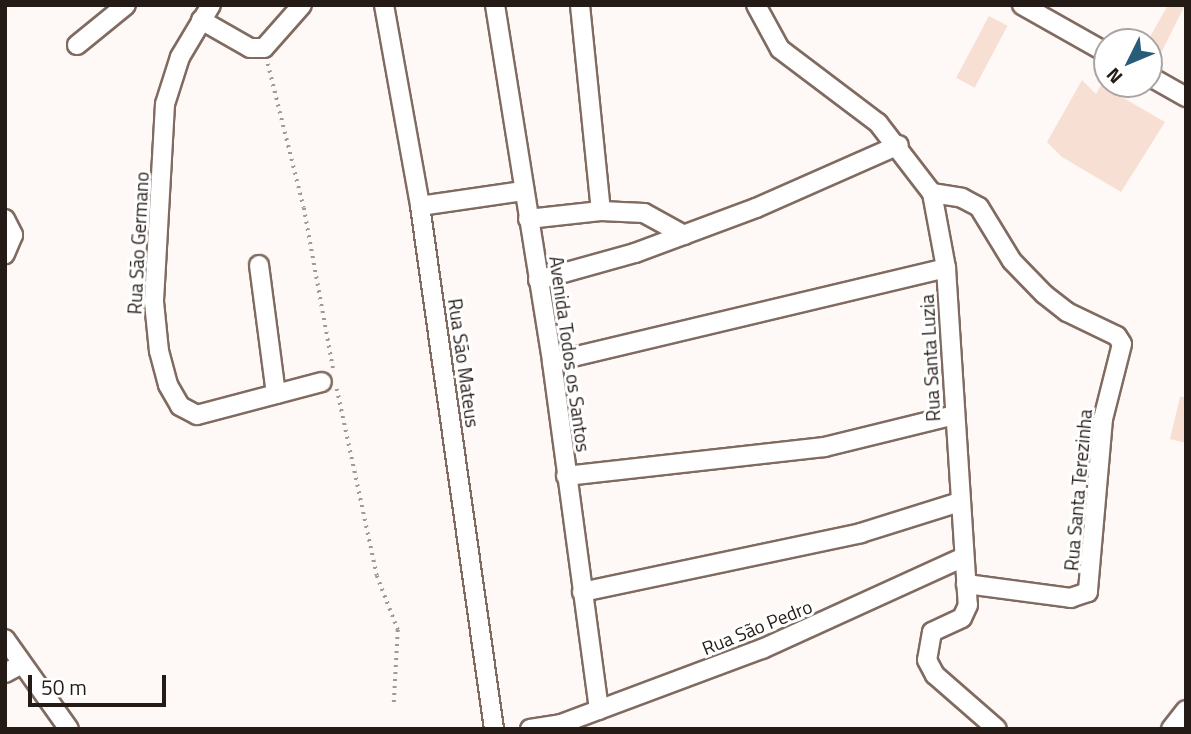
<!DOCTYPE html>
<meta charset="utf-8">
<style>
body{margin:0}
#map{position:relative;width:1191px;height:734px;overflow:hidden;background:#fef9f7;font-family:"Titillium Web",sans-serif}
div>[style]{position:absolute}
.building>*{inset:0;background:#f7dfd3;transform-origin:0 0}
.path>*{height:3.5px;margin-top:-1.75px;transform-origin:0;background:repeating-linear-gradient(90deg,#a09996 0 2px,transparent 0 7px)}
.roads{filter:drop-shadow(2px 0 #806b61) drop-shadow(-2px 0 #806b61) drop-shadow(0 2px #806b61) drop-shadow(0 -2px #806b61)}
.minor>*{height:18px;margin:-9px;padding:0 9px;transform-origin:9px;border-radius:9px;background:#fff}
span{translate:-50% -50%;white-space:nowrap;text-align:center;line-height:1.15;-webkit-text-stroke:6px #fff;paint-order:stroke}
.street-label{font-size:19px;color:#241b17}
.frame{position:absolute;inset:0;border:7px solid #241b17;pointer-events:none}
.north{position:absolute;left:1093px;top:28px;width:70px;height:70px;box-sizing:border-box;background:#fff;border:2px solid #a7a4a2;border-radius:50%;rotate:227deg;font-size:19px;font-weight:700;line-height:28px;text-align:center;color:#241b17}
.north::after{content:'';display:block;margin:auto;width:24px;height:32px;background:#295c79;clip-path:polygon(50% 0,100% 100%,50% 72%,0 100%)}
.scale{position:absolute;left:28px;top:675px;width:138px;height:32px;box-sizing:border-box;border:4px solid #241b17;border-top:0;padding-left:9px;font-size:21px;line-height:24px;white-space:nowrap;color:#241b17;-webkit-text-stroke:5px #fff;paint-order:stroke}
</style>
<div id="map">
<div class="building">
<div style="clip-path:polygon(1168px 5px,1185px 5px,1162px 51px,1147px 42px)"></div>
<div style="left:989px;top:16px;width:21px;height:70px;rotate:28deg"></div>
<div style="clip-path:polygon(1082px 80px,1096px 94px,1101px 85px,1165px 122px,1121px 192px,1062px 157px,1047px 142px)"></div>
<div style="clip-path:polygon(1180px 397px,1186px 397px,1186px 443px,1170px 439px)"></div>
</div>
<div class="path">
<div style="left:268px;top:64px;width:148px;rotate:76deg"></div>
<div style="left:304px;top:208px;width:163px;rotate:79.7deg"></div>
<div style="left:337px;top:389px;width:191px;rotate:77.9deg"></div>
<div style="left:377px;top:576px;width:58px;rotate:68.7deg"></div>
<div style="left:398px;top:630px;width:75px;rotate:93.1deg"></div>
</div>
<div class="roads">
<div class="minor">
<div style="left:211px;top:5px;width:61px;rotate:120.8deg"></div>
<div style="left:180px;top:57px;width:49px;rotate:107.7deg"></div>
<div style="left:165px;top:104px;width:198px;rotate:93.2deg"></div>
<div style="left:154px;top:302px;width:49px;rotate:84.2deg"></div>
<div style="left:159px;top:351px;width:35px;rotate:75deg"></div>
<div style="left:168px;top:385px;width:24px;rotate:60deg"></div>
<div style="left:180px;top:406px;width:19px;rotate:28deg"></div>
<div style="left:197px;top:415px;width:129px;rotate:-14.8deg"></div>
<div style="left:384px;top:5px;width:204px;rotate:79.8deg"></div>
<div style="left:420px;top:206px;width:528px;rotate:81.95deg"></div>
<div style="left:495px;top:5px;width:362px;rotate:80.9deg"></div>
<div style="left:552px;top:362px;width:351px;rotate:82.3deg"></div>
<div style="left:580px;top:5px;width:207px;rotate:84.2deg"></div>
<div style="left:601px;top:211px;width:43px;rotate:2.7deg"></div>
<div style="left:644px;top:213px;width:46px;rotate:28.8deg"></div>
<div style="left:756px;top:5px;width:50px;rotate:61.4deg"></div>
<div style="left:780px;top:49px;width:123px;rotate:37.1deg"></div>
<div style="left:878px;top:123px;width:88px;rotate:52.4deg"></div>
<div style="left:932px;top:193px;width:76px;rotate:79.4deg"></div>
<div style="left:946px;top:268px;width:338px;rotate:86.3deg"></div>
<div style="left:968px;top:605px;width:14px;rotate:115deg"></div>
<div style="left:962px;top:618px;width:33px;rotate:155deg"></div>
<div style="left:932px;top:632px;width:28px;rotate:100deg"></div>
<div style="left:927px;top:660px;width:17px;rotate:62deg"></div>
<div style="left:935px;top:675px;width:82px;rotate:41.1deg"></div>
<div style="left:1022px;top:5px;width:98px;rotate:29.5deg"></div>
<div style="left:201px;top:20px;width:56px;rotate:29.7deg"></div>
<div style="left:250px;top:48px;width:14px"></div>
<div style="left:264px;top:48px;width:57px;rotate:-48.5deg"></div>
<div style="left:77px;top:45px;width:63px;rotate:-39.2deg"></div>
<div style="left:1149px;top:76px;width:43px;rotate:29.6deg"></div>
<div style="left:932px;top:193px;width:30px;rotate:9deg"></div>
<div style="left:962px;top:198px;width:19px;rotate:28deg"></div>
<div style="left:979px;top:207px;width:63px;rotate:58.6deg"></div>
<div style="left:1012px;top:261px;width:46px;rotate:45.9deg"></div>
<div style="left:1044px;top:294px;width:29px;rotate:38deg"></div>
<div style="left:1067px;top:312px;width:55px;rotate:25.6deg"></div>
<div style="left:1117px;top:336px;width:9px;rotate:58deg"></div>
<div style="left:1122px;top:344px;width:77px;rotate:104.2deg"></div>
<div style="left:1103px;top:419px;width:174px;rotate:95deg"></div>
<div style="left:1088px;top:592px;width:18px;rotate:161deg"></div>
<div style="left:1071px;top:598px;width:106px;rotate:-172.4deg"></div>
<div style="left:420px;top:206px;width:104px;rotate:-8.3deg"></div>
<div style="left:5px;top:219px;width:18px;rotate:63deg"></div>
<div style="left:13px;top:235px;width:21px;rotate:113deg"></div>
<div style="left:528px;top:219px;width:73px;rotate:-6.3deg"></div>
<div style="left:259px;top:265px;width:130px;rotate:82.5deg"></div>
<div style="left:538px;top:280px;width:101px;rotate:-15.6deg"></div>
<div style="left:635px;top:253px;width:129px;rotate:-20.4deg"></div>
<div style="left:756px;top:208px;width:156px;rotate:-23.8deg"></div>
<div style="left:552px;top:362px;width:405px;rotate:-13.4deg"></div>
<div style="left:566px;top:476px;width:260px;rotate:-6.4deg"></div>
<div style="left:824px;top:447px;width:134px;rotate:-13.8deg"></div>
<div style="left:582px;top:592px;width:285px;rotate:-11.9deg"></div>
<div style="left:861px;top:533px;width:104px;rotate:-17.4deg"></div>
<div style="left:5px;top:639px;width:110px;rotate:54.6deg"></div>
<div style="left:5px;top:673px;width:19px;rotate:-28deg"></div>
<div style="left:530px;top:729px;width:31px;rotate:-9deg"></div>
<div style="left:561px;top:724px;width:215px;rotate:-20.5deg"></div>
<div style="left:762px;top:649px;width:222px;rotate:-24.5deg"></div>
<div style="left:1171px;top:729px;width:24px;rotate:-52deg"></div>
</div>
</div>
<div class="street-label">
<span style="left:138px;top:243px;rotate:-87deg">Rua São Germano</span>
<span style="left:570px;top:354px;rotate:82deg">Avenida Todos os Santos</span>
<span style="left:930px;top:358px;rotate:-93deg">Rua Santa Luzia</span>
<span style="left:464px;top:363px;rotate:82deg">Rua São Mateus</span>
<span style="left:1078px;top:490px;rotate:-85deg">Rua Santa Terezinha</span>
<span style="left:757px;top:627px;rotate:-22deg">Rua São Pedro</span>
</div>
<div class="frame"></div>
<div class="north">N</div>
<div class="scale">50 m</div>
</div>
